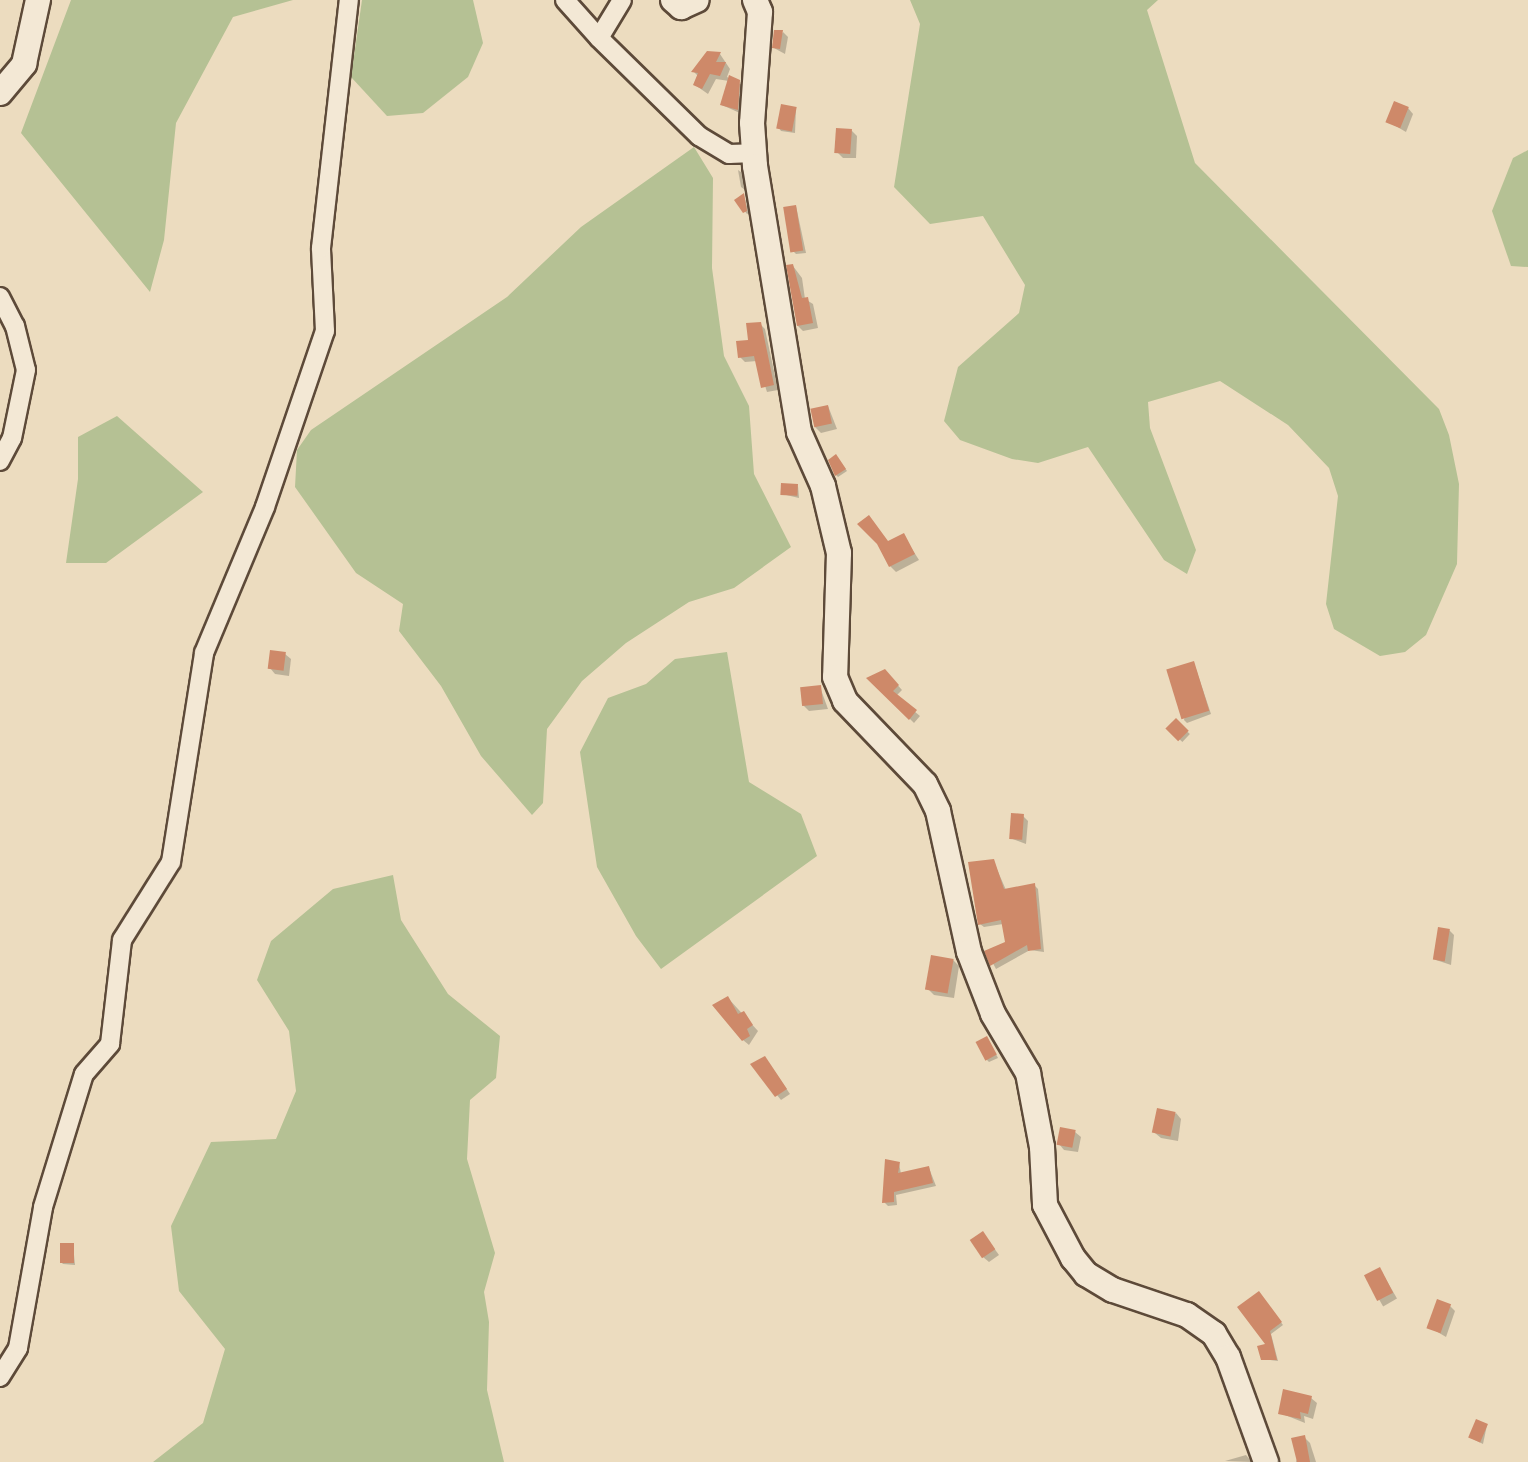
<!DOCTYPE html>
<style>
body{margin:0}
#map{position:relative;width:1528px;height:1462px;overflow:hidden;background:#ecdcbf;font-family:"IM FELL French Canon",serif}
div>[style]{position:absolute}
.green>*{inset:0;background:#b5c194}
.shadow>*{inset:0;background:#0003;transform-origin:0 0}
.building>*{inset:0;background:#ce8969;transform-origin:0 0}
.roads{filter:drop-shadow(2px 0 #5d4a39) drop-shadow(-2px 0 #5d4a39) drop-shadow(0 2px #5d4a39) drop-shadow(0 -2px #5d4a39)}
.minor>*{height:18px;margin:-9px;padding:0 9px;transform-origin:9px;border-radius:9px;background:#f3e8d5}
.secondary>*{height:24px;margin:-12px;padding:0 12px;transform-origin:12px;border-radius:12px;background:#f3e8d5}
span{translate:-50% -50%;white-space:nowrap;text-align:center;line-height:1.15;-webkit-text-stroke:5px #f3e8d5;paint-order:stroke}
</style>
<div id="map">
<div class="green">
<div style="clip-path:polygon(71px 0,293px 0,233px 17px,176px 123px,164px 240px,150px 292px,21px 133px)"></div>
<div style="clip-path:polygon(362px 0,473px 0,483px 43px,468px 77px,423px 113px,387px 116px,351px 77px)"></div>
<div style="clip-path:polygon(910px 0,1158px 0,1147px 10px,1195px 163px,1439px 409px,1449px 435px,1459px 484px,1457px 564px,1426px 635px,1405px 652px,1380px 656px,1334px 629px,1326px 604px,1338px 496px,1329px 468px,1288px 425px,1220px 381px,1148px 402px,1150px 428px,1196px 550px,1187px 574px,1164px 560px,1088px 447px,1038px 463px,1012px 459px,960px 440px,944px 421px,958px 367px,1019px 313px,1025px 285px,983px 216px,930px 224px,894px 187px,920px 24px)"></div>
<div style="clip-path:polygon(694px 147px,713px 178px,712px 268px,724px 356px,749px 406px,754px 474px,791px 547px,734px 588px,689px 602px,626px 643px,582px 681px,547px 729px,543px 803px,532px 815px,481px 756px,441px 686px,399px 631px,403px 604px,356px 573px,295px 487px,297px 450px,311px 430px,507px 297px,581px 227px)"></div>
<div style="clip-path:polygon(1528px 150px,1528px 267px,1511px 266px,1492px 211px,1513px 158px)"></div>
<div style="clip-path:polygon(117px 416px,203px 492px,106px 563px,66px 563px,78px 479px,78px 437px)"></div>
<div style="clip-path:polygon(727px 652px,749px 782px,801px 814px,817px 856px,661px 969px,636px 936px,597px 867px,580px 752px,608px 698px,646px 684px,675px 659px)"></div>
<div style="clip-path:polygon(393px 875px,401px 920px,448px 994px,500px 1036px,496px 1078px,470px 1100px,467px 1159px,495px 1253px,484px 1292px,489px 1322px,487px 1390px,504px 1462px,153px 1462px,203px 1423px,225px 1349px,179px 1291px,171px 1226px,211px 1142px,276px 1139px,296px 1091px,289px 1031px,257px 980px,271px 941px,333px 889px)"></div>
</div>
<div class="shadow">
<div style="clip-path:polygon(783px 32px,788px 37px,785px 54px,774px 48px)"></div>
<div style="clip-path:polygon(708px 53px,720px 54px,730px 69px,727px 77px,744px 86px,742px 114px,722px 105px,729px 81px,716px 79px,708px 94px,695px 85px,699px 77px,694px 72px)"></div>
<div style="clip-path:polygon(1408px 108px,1413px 114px,1406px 132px,1387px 121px)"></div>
<div style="clip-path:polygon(796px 109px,795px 133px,781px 131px,779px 128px)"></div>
<div style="clip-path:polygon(851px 130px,857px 136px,856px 158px,843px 158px,837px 152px)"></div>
<div style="clip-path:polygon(738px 170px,745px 175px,748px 192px,741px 187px)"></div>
<div style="clip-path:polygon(744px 196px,749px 213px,747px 214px,737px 201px)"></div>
<div style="clip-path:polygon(796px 206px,806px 253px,796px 254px,792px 250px)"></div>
<div style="clip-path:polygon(793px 266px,802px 278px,805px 299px,813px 304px,818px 328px,803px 331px,798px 326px)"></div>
<div style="clip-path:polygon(760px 324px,765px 329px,778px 390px,767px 392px,757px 361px,745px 362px,740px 357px)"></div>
<div style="clip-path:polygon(828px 406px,837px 429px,821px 433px,815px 427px)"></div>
<div style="clip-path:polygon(838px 458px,847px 471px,838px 477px,836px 475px)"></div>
<div style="clip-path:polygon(798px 486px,799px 498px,782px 494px)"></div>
<div style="clip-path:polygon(903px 535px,919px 560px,896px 572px,890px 566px,889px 542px)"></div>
<div style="clip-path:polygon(285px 654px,291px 659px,289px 676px,275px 674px,270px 668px)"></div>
<div style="clip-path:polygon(1194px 663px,1211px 714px,1187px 723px,1184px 720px)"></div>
<div style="clip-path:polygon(885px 671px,902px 690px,896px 696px,920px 716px,914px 723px,869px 678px)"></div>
<div style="clip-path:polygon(820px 687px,828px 709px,809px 711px,803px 705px)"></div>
<div style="left:1176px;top:721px;width:19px;height:11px;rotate:43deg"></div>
<div style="clip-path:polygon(1023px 816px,1028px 821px,1026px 844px,1010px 838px)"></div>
<div style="clip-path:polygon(993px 860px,1006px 890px,1034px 885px,1038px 889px,1044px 952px,1030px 950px,996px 969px,987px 952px,1007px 943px,1003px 924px,984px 927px,980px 924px)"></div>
<div style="clip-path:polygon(1449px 930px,1454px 935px,1451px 965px,1436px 960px)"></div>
<div style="clip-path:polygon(953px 960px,959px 966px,954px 998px,934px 995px,928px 989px)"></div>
<div style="clip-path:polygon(728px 998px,758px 1031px,749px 1045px,743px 1040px)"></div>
<div style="clip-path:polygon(989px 1041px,998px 1058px,989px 1062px,987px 1060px)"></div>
<div style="clip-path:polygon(769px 1063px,790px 1094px,781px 1100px,752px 1064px)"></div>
<div style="clip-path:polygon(1176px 1113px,1181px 1119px,1178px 1141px,1161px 1138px,1155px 1133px)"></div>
<div style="clip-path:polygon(1075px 1132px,1081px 1137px,1078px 1152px,1064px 1150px,1059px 1144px)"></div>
<div style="clip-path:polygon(899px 1163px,901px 1174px,929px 1168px,936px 1186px,896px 1195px,897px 1205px,888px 1206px,884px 1202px)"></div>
<div style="clip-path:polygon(983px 1233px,999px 1255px,989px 1262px,983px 1257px)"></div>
<div style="clip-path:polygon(73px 1245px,75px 1265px,63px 1264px,61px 1262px)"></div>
<div style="left:1380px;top:1269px;width:34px;height:16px;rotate:60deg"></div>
<div style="clip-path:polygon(1261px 1296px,1283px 1325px,1271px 1334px,1278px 1361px,1263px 1359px,1268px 1345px)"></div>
<div style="clip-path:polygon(1450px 1306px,1455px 1311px,1446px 1337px,1429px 1327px)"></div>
<div style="clip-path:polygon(1311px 1398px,1317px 1403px,1313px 1419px,1304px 1416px,1305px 1423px,1280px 1413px)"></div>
<div style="clip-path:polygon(1487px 1425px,1483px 1444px,1473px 1439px)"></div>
<div style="clip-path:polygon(1304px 1437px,1310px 1443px,1316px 1462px,1296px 1462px)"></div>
<div style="clip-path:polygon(1246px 1455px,1252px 1462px,1225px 1461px)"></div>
</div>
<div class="building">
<div style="clip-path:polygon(774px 30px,783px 30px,780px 49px,772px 48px)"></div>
<div style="clip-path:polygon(707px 51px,721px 52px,716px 62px,726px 62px,720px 76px,710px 74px,702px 89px,693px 85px,698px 73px,691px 72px)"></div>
<div style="clip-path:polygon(729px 75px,740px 80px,738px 110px,720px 105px)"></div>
<div style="left:1394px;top:101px;width:16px;height:23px;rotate:22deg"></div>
<div style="left:781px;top:104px;width:16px;height:25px;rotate:11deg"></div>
<div style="left:836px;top:128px;width:16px;height:25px;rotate:4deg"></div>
<div style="clip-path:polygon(744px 193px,747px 211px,743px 213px,734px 200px)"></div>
<div style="left:796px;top:205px;width:46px;height:13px;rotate:81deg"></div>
<div style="clip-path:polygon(793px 264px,802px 298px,808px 297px,813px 323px,797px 326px,786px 265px)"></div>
<div style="clip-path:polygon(761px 322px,774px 385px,761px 388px,754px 356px,738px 358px,736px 341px,748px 340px,746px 323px)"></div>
<div style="left:828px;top:405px;width:19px;height:18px;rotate:78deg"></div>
<div style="clip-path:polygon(836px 454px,846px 469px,835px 476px,828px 460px)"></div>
<div style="left:781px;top:483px;width:17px;height:12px;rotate:3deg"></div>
<div style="clip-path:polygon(869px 515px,888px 541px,904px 533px,915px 554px,889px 567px,877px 544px,857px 524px)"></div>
<div style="left:270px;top:650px;width:16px;height:19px;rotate:7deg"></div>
<div style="left:1194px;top:661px;width:52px;height:29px;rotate:73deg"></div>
<div style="clip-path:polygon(885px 669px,899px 685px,893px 691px,917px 710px,909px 720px,866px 678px)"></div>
<div style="left:821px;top:685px;width:19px;height:21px;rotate:84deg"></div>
<div style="left:1176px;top:718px;width:18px;height:15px;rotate:45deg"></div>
<div style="left:1011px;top:813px;width:13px;height:26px;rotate:4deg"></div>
<div style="clip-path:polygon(994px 859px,1004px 889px,1035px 883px,1041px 949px,1028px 951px,1027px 945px,990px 966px,984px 951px,1005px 942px,1001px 920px,978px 925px,968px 862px)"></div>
<div style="left:1438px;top:927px;width:12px;height:33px;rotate:9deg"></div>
<div style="left:931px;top:955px;width:23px;height:35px;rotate:10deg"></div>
<div style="clip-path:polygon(728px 996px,738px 1014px,744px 1011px,753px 1025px,747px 1029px,750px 1036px,742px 1041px,712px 1005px)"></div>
<div style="left:987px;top:1036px;width:21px;height:13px;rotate:62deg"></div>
<div style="clip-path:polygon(765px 1056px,787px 1089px,775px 1097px,750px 1064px)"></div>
<div style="left:1157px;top:1108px;width:19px;height:25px;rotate:12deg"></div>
<div style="left:1060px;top:1127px;width:16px;height:18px;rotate:11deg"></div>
<div style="clip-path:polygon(885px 1159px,900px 1162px,898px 1173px,929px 1166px,933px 1183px,894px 1192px,894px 1202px,882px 1203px)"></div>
<div style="left:983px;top:1231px;width:22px;height:16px;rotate:56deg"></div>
<div style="left:60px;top:1243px;width:14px;height:20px"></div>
<div style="left:1380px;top:1267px;width:29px;height:18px;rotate:63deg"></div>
<div style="clip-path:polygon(1259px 1291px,1282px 1322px,1270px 1331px,1277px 1360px,1261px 1360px,1257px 1346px,1265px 1344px,1237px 1307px)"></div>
<div style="left:1437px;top:1299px;width:15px;height:31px;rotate:20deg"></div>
<div style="clip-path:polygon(1283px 1389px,1312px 1396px,1308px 1414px,1300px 1412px,1301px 1419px,1278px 1414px)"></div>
<div style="left:1476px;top:1419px;width:13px;height:20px;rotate:23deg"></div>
<div style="clip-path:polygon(1305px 1435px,1310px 1462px,1297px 1462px,1291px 1438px)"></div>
</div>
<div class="roads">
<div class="minor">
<div style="left:565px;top:0;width:51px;rotate:48.2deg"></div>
<div style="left:599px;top:38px;width:44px;rotate:-58.8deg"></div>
<div style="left:599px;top:38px;width:140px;rotate:44.4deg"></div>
<div style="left:699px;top:136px;width:35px;rotate:31deg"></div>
<div style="left:729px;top:154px;width:25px;rotate:-2deg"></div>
<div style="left:0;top:297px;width:33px;rotate:63deg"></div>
<div style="left:15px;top:326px;width:45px;rotate:76deg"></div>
<div style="left:26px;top:370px;width:69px;rotate:101.6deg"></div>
<div style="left:12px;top:438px;width:26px;rotate:118deg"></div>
<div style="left:0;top:1377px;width:34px;rotate:-58deg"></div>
<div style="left:18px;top:1348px;width:143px;rotate:-79.9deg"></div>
<div style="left:43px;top:1207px;width:139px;rotate:-72.9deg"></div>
<div style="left:84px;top:1074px;width:40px;rotate:-49deg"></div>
<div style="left:110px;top:1044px;width:105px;rotate:-83.4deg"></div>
<div style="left:122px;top:940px;width:92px;rotate:-57.9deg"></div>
<div style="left:171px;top:862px;width:212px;rotate:-81deg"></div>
<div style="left:204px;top:653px;width:158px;rotate:-67.3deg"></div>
<div style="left:265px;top:507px;width:186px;rotate:-71.2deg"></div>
<div style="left:325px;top:331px;width:83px;rotate:-92.8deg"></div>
<div style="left:321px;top:248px;width:250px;rotate:-83.6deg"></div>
</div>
<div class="secondary">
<div style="left:673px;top:0;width:11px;rotate:41deg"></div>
<div style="left:681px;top:7px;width:17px;rotate:-24deg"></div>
<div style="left:755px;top:0;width:13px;rotate:67deg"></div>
<div style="left:760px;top:12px;width:111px;rotate:94.1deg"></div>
<div style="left:752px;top:123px;width:43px;rotate:86deg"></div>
<div style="left:755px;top:166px;width:270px;rotate:80.6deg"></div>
<div style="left:799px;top:432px;width:59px;rotate:66deg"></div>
<div style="left:823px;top:486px;width:69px;rotate:76.6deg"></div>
<div style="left:839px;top:553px;width:124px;rotate:91.8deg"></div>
<div style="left:835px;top:677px;width:26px;rotate:67deg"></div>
<div style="left:845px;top:701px;width:115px;rotate:46.1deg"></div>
<div style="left:925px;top:784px;width:30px;rotate:64deg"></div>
<div style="left:938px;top:811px;width:144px;rotate:77.6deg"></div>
<div style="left:969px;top:952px;width:66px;rotate:68.8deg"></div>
<div style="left:993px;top:1014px;width:69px;rotate:59.3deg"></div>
<div style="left:1028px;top:1073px;width:75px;rotate:79.3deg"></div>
<div style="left:1042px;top:1147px;width:58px;rotate:87deg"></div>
<div style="left:1045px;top:1205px;width:60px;rotate:62.2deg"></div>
<div style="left:1073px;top:1258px;width:21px;rotate:51deg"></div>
<div style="left:1086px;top:1274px;width:31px;rotate:31deg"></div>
<div style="left:1113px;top:1290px;width:78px;rotate:18.7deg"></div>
<div style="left:1187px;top:1315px;width:33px;rotate:35deg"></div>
<div style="left:1214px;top:1334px;width:27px;rotate:59deg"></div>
<div style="left:1228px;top:1357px;width:112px;rotate:70.1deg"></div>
<div style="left:0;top:93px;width:38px;rotate:-50deg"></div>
<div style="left:24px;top:64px;width:66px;rotate:-77.7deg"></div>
</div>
</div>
</div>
